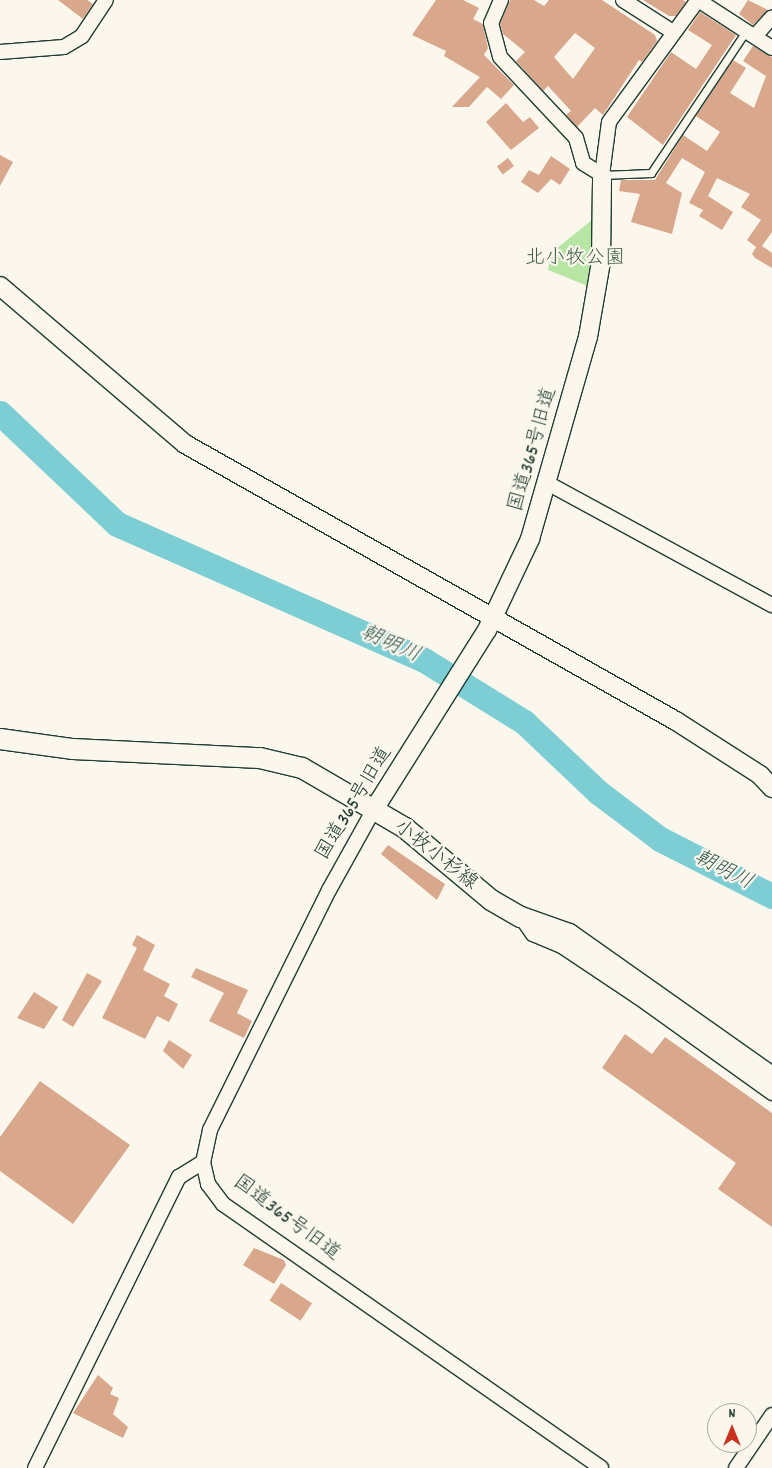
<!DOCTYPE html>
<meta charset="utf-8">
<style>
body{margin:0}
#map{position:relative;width:772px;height:1468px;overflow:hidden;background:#fbf7ec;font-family:Dekko,"Klee One",sans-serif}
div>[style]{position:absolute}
.green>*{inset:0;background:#b6e5a4}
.river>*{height:25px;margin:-12.5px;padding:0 12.5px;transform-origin:12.5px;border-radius:12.5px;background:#7dced4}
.building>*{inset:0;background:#d9a88c;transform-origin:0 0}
.roads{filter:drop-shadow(1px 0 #1f3d34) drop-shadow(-1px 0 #1f3d34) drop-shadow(0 1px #1f3d34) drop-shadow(0 -1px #1f3d34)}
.service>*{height:7px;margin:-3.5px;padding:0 3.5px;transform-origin:3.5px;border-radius:3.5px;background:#fbf7ec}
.minor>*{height:14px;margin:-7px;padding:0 7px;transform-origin:7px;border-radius:7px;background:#fbf7ec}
.tertiary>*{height:18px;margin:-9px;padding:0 9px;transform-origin:9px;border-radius:9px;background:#fbf7ec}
.secondary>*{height:20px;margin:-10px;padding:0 10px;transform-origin:10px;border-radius:10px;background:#fbf7ec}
span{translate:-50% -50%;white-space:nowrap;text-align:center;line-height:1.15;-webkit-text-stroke:4.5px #fbf7ec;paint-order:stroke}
.park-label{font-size:20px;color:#3d5f4a}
.street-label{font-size:20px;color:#1f3d34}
.water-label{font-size:21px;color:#325a54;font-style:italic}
.north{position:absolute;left:707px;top:1403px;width:50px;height:50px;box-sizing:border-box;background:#fbf7ec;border:1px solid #a3ada2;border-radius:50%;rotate:0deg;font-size:14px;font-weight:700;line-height:20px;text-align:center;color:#1f3d34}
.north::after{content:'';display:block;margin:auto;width:18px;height:22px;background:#c8321e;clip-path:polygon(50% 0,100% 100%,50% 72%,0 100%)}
</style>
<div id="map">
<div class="green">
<div style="clip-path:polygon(597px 216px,596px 260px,590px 287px,548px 270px,551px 253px)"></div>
</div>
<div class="river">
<div style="left:0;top:413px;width:161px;rotate:43.5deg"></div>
<div style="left:117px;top:524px;width:336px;rotate:23.9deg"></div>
<div style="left:424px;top:660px;width:118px;rotate:31.8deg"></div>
<div style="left:524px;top:722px;width:102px;rotate:43.4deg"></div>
<div style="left:598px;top:792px;width:78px;rotate:37.2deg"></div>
<div style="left:660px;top:839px;width:126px;rotate:27deg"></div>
</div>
<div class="building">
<div style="clip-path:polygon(58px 0,87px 0,93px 4px,83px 19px)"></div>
<div style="clip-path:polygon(436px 0,463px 0,479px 8px,473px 19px,483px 24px,488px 48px,484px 55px,514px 85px,501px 99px,487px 87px,469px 107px,452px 107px,480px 77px,444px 56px,446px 51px,412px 35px)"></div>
<div style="clip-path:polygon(evenodd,510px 0,534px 0,544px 6px,549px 0,602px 0,655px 35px,657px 41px,642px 62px,639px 60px,603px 115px,595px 108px,577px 127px,566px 115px,571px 111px,548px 86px,543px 91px,516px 61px,525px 52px,503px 34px,500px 24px,510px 0,575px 33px,595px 48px,573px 79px,554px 57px,575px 33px)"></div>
<div style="clip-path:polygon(643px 0,683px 0,686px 2px,676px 16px,669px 16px)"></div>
<div style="clip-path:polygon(748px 0,768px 10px,753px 25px,739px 14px)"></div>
<div style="clip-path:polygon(700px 12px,736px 35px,663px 145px,627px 117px,671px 52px,696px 69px,712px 45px,688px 30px)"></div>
<div style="clip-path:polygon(753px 46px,772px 57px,772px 232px,762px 246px,772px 253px,772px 268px,755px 258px,752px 254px,756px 247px,747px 240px,761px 220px,741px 207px,750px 194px,717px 178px,708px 196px,733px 212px,722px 230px,699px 216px,703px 210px,689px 203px,705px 172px,682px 158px,666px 183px,682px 193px,672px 234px,631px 222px,640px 194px,619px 191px,621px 180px,655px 180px,683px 135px,707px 151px,720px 132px,696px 116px,733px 60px,746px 68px,730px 93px,754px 108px,766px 76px,743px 61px)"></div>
<div style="clip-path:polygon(506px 103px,523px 122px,530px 117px,539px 128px,511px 150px,486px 122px)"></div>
<div style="clip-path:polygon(0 155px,13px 162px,0 186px)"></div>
<div style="clip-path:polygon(551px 156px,570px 169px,560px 185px,551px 179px,538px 193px,521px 182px,529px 170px,539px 175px)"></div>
<div style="left:508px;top:158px;width:10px;height:14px;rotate:53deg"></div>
<div style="clip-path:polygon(388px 845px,445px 884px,437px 900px,381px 854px)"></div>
<div style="clip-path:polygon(137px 935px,155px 945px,143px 970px,170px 984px,164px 996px,178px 1004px,169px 1022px,157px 1016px,145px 1039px,102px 1018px,137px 948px,132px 945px)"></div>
<div style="clip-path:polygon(196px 968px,248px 990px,237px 1013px,252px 1021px,244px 1038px,209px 1021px,224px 993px,191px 977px)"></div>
<div style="clip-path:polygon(87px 973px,102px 981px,73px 1027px,62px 1020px)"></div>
<div style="clip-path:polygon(34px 992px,58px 1007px,44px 1029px,17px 1018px)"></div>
<div style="clip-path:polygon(625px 1034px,652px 1054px,665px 1037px,772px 1113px,772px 1227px,718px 1189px,736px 1163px,602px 1068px)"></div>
<div style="clip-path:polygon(169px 1040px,192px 1055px,183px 1069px,163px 1051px)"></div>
<div style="clip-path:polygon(40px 1081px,130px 1145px,73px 1224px,0 1171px,0 1137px)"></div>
<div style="clip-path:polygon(254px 1248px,284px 1260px,286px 1265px,274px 1284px,243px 1265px)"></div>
<div style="left:281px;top:1283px;width:37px;height:21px;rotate:33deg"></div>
<div style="clip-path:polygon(98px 1375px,113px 1388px,110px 1394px,119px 1398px,113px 1414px,128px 1427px,123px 1438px,73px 1413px)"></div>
</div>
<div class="roads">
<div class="service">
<div style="left:602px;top:175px;width:49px;rotate:-2.3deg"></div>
<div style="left:651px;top:173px;width:171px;rotate:-56.2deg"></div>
</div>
<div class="minor">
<div style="left:501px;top:0;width:25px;rotate:113deg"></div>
<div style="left:491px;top:23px;width:35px;rotate:75deg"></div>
<div style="left:500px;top:57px;width:111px;rotate:46.8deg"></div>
<div style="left:576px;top:138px;width:26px;rotate:74deg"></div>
<div style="left:583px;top:163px;width:22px;rotate:32deg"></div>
<div style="left:623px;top:0;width:59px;rotate:32.6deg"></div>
<div style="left:698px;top:0;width:88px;rotate:33deg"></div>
<div style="left:755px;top:36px;width:25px;rotate:-48deg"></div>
<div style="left:0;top:52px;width:64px;rotate:-4.5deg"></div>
<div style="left:64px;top:47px;width:21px;rotate:-31deg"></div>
<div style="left:82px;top:36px;width:43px;rotate:-56.3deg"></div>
<div style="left:602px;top:175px;width:53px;rotate:-82.5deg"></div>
<div style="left:609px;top:122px;width:151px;rotate:-53.9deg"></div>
<div style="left:549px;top:484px;width:254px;rotate:28.5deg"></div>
<div style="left:373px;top:811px;width:90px;rotate:119.1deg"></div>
<div style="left:329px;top:890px;width:268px;rotate:116.4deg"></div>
<div style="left:210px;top:1130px;width:33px;rotate:102deg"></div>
<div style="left:203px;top:1162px;width:23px;rotate:77deg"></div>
<div style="left:208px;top:1184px;width:25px;rotate:53deg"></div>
<div style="left:223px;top:1204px;width:461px;rotate:34.9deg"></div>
<div style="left:521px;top:917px;width:21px;rotate:55deg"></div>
<div style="left:533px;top:934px;width:33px;rotate:23deg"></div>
<div style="left:563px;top:947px;width:90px;rotate:33.7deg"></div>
<div style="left:638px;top:997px;width:165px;rotate:35.6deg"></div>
<div style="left:35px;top:1468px;width:325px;rotate:-63.7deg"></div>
<div style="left:179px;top:1177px;width:28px;rotate:-32deg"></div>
<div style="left:736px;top:1468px;width:64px;rotate:-55.8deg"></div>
</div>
<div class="tertiary">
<div style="left:0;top:286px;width:243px;rotate:40.5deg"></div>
<div style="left:185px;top:444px;width:564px;rotate:29.43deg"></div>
<div style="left:676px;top:721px;width:100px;rotate:32.7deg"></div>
<div style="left:760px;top:775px;width:18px;rotate:47deg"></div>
<div style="left:373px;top:811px;width:214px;rotate:-57.8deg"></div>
<div style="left:487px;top:630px;width:101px;rotate:-64.7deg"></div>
<div style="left:530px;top:539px;width:210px;rotate:-74deg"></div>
<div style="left:588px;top:337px;width:76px;rotate:-80.2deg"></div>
<div style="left:601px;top:262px;width:87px;rotate:-89.3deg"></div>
</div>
<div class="secondary">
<div style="left:0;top:739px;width:74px;rotate:7.8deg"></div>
<div style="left:73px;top:749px;width:187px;rotate:2.8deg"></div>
<div style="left:260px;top:758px;width:43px;rotate:13.4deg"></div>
<div style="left:302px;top:768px;width:119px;rotate:30.2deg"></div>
<div style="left:405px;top:828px;width:112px;rotate:39.9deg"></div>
<div style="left:491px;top:900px;width:34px;rotate:30deg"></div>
<div style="left:521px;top:917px;width:51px;rotate:19.5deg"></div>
<div style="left:569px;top:934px;width:248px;rotate:35.2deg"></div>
</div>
</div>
<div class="park-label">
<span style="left:575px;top:259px">北小牧公園</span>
</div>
<div class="street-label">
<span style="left:534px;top:450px;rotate:-74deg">国道365号旧道</span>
<span style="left:355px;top:804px;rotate:-59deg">国道365号旧道</span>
<span style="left:435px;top:856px;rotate:38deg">小牧小杉線</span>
<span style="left:286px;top:1219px;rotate:37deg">国道365号旧道</span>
</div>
<div class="water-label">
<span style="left:390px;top:645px;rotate:24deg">朝明川</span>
<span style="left:723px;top:871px;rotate:27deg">朝明川</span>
</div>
<div class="north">N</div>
</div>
